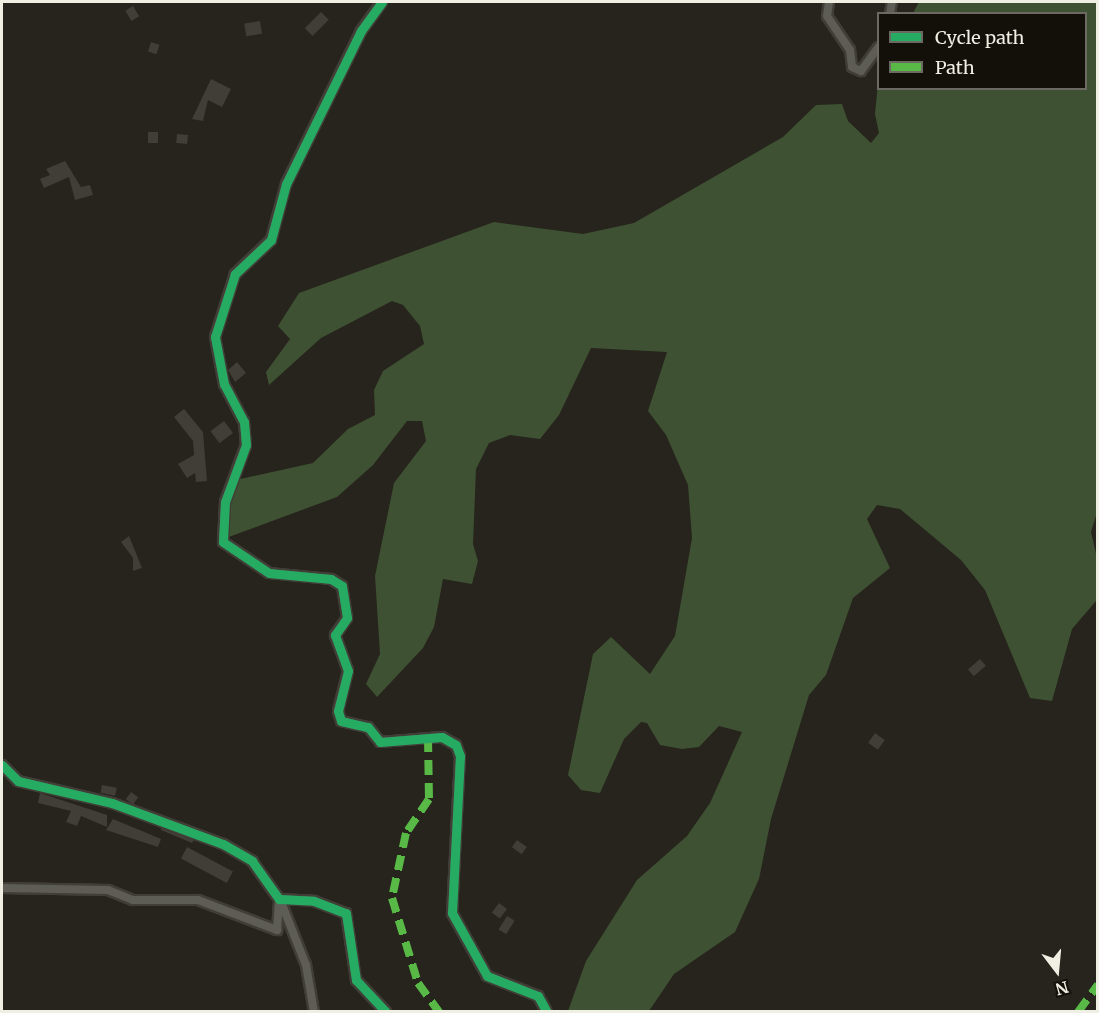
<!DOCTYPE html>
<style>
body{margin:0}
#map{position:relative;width:1099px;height:1013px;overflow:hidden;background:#26241c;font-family:Merriweather,serif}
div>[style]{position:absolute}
.green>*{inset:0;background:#3e5132}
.building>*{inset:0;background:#413d37;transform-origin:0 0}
.roads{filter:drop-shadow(2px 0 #403e37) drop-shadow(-2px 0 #403e37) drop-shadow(0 2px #403e37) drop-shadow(0 -2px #403e37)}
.minor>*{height:8px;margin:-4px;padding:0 4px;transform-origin:4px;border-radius:4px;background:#5d5c55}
.quiet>*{height:8px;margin-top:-4px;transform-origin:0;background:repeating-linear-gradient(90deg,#58b947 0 15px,transparent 0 23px)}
.cycleway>*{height:9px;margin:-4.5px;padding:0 4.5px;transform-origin:4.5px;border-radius:4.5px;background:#26ab63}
span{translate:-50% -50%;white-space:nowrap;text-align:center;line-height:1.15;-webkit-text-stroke:6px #121009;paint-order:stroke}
.frame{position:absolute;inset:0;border:3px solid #f0efe4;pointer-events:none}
.legend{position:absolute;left:877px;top:12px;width:210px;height:78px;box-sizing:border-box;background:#121009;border:2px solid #6b6961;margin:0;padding:8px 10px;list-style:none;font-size:18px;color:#f0efe4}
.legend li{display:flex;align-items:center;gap:12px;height:30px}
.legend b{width:30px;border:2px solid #6b6961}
.north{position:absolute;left:1027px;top:941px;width:60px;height:60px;-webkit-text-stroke:4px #121009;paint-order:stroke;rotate:164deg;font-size:16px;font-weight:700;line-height:24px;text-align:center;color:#f0efe4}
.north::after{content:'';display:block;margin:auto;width:21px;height:27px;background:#f0efe4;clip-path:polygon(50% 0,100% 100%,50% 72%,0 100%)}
</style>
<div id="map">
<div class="green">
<div style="clip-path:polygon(919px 2px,1097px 2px,1098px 509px,1091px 532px,1097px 558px,1096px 601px,1072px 629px,1052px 701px,1030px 698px,985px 590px,961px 560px,900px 509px,877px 505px,867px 519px,890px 568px,853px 598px,826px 675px,809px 695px,771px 819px,759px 879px,735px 932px,674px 974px,649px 1011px,568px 1011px,586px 961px,637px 880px,687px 836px,710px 803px,742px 732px,719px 726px,699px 747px,682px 749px,660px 745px,647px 723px,641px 722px,624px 739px,600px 793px,581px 790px,568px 775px,593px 654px,611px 637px,650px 674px,675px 636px,692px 538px,688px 485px,666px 435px,648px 411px,667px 352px,591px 348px,559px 415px,540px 439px,510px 435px,489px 443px,476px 469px,473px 544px,478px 561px,472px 584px,443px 579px,434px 627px,423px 648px,377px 697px,366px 684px,380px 654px,375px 576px,394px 483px,426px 441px,422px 421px,407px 421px,373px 465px,337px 497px,226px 538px,219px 514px,236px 480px,313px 463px,348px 429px,375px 415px,374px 390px,383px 371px,424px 344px,420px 326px,403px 305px,392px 301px,321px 338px,269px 385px,266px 372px,290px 339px,278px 326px,299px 293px,494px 222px,583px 234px,634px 223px,783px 137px,816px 105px,842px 104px,848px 121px,871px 143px,879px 133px,875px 114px,878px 83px,878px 88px,1086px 88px,1086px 14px,913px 13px)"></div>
</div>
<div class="building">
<div style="left:133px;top:6px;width:12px;height:9px;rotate:59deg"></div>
<div style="left:321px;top:12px;width:11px;height:23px;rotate:45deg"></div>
<div style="left:260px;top:21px;width:13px;height:16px;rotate:81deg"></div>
<div style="left:151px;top:42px;width:9px;height:10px;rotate:18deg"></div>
<div style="clip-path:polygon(211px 79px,231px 89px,222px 107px,208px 100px,203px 121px,192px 119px)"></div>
<div style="left:148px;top:132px;width:10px;height:11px"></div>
<div style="left:177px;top:134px;width:11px;height:9px;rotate:5deg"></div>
<div style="clip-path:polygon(65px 161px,81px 187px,90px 185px,93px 195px,75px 200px,69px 177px,44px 188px,40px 179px,50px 175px,46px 169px)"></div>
<div style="clip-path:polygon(237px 362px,246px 373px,235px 382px,228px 370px)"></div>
<div style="clip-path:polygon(184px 409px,203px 432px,207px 481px,196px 482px,195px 473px,187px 478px,178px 464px,194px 455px,193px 441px,174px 417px)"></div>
<div style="left:224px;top:421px;width:15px;height:17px;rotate:53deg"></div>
<div style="clip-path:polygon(129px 536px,142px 568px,133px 571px,133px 558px,121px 542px)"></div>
<div style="left:980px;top:659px;width:9px;height:16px;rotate:49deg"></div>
<div style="left:875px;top:733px;width:12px;height:12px;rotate:35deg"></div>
<div style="left:102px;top:785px;width:15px;height:8px;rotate:11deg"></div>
<div style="left:131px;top:792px;width:9px;height:9px;rotate:36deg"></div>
<div style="clip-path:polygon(40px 793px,107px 815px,107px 827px,81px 816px,77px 826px,66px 822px,71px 811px,38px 803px)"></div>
<div style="clip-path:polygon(113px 819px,161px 839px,158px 847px,106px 830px)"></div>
<div style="clip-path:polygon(161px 828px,194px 840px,192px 843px,161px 830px)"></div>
<div style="left:517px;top:840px;width:12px;height:9px;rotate:35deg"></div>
<div style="left:187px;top:847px;width:52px;height:13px;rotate:28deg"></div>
<div style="left:499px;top:903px;width:10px;height:12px;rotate:37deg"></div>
<div style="left:507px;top:916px;width:9px;height:16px;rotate:32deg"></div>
</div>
<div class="roads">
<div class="minor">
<div style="left:382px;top:2px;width:36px;rotate:126deg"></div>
<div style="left:361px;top:31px;width:170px;rotate:116.1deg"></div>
<div style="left:286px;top:184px;width:58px;rotate:105deg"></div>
<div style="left:271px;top:240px;width:50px;rotate:136.6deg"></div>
<div style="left:235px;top:274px;width:66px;rotate:107.6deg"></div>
<div style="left:215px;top:337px;width:48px;rotate:79.2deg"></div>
<div style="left:224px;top:384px;width:43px;rotate:62.2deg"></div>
<div style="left:244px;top:422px;width:23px;rotate:85deg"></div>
<div style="left:246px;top:445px;width:61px;rotate:110.2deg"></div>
<div style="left:225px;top:502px;width:40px;rotate:92.9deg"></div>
<div style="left:223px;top:542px;width:55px;rotate:34deg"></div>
<div style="left:269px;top:573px;width:62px;rotate:5.5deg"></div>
<div style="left:331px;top:579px;width:13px;rotate:32deg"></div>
<div style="left:342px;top:586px;width:32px;rotate:81deg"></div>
<div style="left:347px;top:618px;width:21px;rotate:125deg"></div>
<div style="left:335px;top:635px;width:38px;rotate:70deg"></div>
<div style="left:348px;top:671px;width:41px;rotate:104deg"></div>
<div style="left:338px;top:711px;width:10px;rotate:73deg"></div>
<div style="left:341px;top:721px;width:28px;rotate:13deg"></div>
<div style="left:368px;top:727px;width:19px;rotate:51deg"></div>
<div style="left:380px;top:742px;width:62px;rotate:-4.6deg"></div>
<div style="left:442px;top:737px;width:16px;rotate:30deg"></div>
<div style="left:456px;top:745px;width:12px;rotate:70deg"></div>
<div style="left:460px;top:756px;width:157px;rotate:92.9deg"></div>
<div style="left:452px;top:913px;width:72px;rotate:60.9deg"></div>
<div style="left:487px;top:976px;width:55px;rotate:21.4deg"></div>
<div style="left:538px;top:996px;width:18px;rotate:61deg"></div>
<div style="left:829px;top:2px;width:14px;rotate:98deg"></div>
<div style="left:827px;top:16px;width:41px;rotate:55.9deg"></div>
<div style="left:850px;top:50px;width:17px;rotate:83deg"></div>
<div style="left:852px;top:67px;width:10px;rotate:24deg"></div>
<div style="left:861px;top:71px;width:29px;rotate:-54deg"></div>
<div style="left:890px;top:14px;width:12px;rotate:-81deg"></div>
<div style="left:2px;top:765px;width:23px;rotate:45deg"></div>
<div style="left:18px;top:781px;width:97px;rotate:13.2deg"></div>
<div style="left:112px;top:803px;width:118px;rotate:20.3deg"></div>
<div style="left:223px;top:844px;width:34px;rotate:30deg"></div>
<div style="left:252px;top:861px;width:47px;rotate:54.6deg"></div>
<div style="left:279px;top:899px;width:35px;rotate:3deg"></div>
<div style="left:314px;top:901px;width:34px;rotate:21deg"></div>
<div style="left:346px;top:913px;width:68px;rotate:81.5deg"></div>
<div style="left:356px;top:980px;width:44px;rotate:46.8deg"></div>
<div style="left:2px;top:888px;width:106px;rotate:1.1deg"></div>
<div style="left:108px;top:890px;width:27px;rotate:22deg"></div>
<div style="left:133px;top:900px;width:65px"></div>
<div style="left:198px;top:900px;width:85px;rotate:20.8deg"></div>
<div style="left:277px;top:930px;width:31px;rotate:-86deg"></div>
<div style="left:281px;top:902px;width:68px;rotate:68.4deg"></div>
<div style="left:306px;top:965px;width:48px;rotate:80.3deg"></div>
</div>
</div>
<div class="quiet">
<div style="left:428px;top:737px;width:62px;rotate:89.1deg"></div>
<div style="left:429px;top:799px;width:41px;rotate:124.1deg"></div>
<div style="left:406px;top:833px;width:66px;rotate:102.2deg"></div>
<div style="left:392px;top:898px;width:89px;rotate:73deg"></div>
<div style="left:418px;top:983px;width:36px;rotate:54deg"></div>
<div style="left:1078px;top:1012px;width:34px;rotate:-54deg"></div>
</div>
<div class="cycleway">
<div style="left:382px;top:2px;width:36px;rotate:126deg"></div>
<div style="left:361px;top:31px;width:170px;rotate:116.1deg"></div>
<div style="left:286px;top:184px;width:58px;rotate:105deg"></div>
<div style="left:271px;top:240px;width:50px;rotate:136.6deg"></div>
<div style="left:235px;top:274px;width:66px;rotate:107.6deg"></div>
<div style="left:215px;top:337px;width:48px;rotate:79.2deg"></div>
<div style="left:224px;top:384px;width:43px;rotate:62.2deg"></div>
<div style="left:244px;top:422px;width:23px;rotate:85deg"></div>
<div style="left:246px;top:445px;width:61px;rotate:110.2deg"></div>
<div style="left:225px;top:502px;width:40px;rotate:92.9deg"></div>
<div style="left:223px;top:542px;width:55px;rotate:34deg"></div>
<div style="left:269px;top:573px;width:62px;rotate:5.5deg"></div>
<div style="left:331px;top:579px;width:13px;rotate:32deg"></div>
<div style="left:342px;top:586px;width:32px;rotate:81deg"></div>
<div style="left:347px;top:618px;width:21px;rotate:125deg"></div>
<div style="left:335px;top:635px;width:38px;rotate:70deg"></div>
<div style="left:348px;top:671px;width:41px;rotate:104deg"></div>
<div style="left:338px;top:711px;width:10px;rotate:73deg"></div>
<div style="left:341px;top:721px;width:28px;rotate:13deg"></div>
<div style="left:368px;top:727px;width:19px;rotate:51deg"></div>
<div style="left:380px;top:742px;width:62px;rotate:-4.6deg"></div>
<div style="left:442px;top:737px;width:16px;rotate:30deg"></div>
<div style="left:456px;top:745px;width:12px;rotate:70deg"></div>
<div style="left:460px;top:756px;width:157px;rotate:92.9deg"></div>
<div style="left:452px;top:913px;width:72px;rotate:60.9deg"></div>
<div style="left:487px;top:976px;width:55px;rotate:21.4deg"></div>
<div style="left:538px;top:996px;width:18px;rotate:61deg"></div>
<div style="left:2px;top:765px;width:23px;rotate:45deg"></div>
<div style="left:18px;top:781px;width:97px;rotate:13.2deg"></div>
<div style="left:112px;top:803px;width:118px;rotate:20.3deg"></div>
<div style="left:223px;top:844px;width:34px;rotate:30deg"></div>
<div style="left:252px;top:861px;width:47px;rotate:54.6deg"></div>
<div style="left:279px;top:899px;width:35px;rotate:3deg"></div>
<div style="left:314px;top:901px;width:34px;rotate:21deg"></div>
<div style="left:346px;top:913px;width:68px;rotate:81.5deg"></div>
<div style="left:356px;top:980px;width:44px;rotate:46.8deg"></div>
</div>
<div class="frame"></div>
<ul class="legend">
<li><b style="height:8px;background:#26ab63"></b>Cycle path</li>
<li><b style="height:8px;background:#58b947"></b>Path</li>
</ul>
<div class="north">N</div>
</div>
